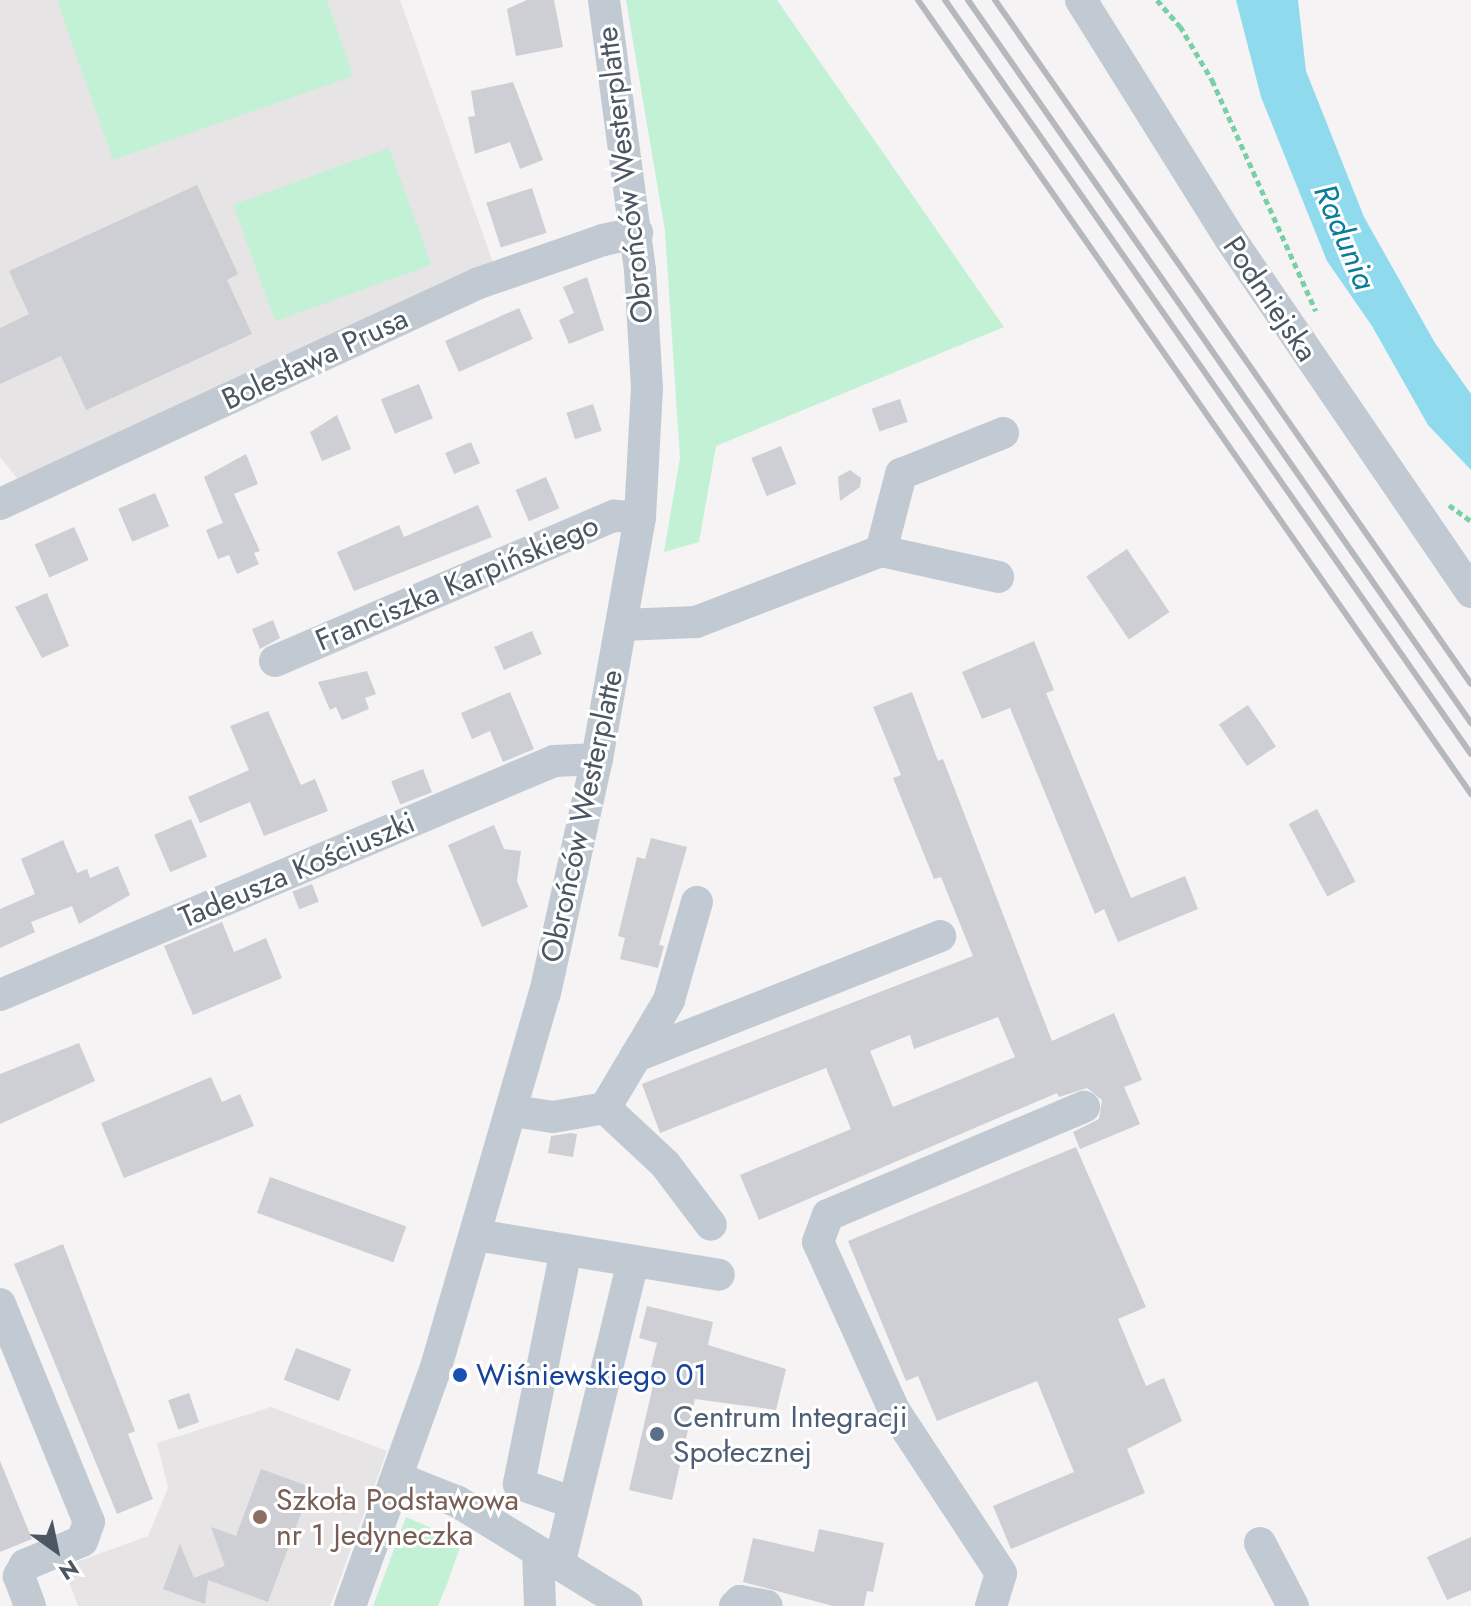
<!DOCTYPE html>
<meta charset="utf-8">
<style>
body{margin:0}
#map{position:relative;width:1471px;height:1606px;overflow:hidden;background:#f5f3f3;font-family:Jost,sans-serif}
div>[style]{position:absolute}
.education>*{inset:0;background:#e6e4e5}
.green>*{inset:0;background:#c3f1d5;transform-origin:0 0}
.water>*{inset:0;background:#90daee}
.building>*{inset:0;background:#cdcfd5;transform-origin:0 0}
.path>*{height:5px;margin-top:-2.5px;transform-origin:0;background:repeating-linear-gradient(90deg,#7ad0a6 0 6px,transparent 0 10px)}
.minor>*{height:32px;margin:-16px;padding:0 16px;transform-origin:16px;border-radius:16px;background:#c1cad2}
.rail>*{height:6px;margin:-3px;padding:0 3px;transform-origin:3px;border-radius:3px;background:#b5b8bd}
.dots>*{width:22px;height:22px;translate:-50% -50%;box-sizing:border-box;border:4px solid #fff;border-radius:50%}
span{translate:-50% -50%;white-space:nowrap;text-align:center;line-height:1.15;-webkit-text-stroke:6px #fff;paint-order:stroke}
.street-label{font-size:30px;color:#4a5661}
.transit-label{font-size:30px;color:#164399}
.left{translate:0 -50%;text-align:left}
.service-label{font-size:30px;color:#4e5e75}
.education-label{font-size:30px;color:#785e54}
.water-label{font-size:32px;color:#0c7c9b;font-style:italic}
.north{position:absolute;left:16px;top:1510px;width:80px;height:80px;-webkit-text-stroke:6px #fff;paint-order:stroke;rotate:147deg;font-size:22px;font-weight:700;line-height:32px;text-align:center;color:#4a5661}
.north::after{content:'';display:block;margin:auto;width:28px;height:36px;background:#4a5661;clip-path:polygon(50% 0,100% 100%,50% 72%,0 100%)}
</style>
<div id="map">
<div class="education">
<div style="clip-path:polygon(0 0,400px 0,495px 268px,21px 483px,0 457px)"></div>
<div style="clip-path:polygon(271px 1407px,387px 1451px,330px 1606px,78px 1606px,63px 1567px,148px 1536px,168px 1488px,157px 1443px)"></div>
</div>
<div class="green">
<div style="clip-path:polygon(57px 0,327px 0,353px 76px,113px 160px)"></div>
<div style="clip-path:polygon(626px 0,777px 0,1004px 327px,716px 446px,699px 542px,664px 552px,680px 458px,665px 231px)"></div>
<div style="left:389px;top:148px;width:124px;height:166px;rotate:70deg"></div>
<div style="clip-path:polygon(406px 1517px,462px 1541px,449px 1579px,438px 1606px,373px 1606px)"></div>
</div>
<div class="water">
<div style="clip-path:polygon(1236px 0,1298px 0,1306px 71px,1364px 217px,1435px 343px,1471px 394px,1471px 470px,1428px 425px,1372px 326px,1327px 261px,1261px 97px)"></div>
</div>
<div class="building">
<div style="clip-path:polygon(527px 0,554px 0,563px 47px,516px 56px,507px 9px)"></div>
<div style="clip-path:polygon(513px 82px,543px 160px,520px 169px,510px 142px,475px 154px,468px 117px,475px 116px,471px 91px)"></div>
<div style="clip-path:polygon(197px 185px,238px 274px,227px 280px,252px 334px,86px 410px,61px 356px,0 384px,0 328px,29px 314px,9px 271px)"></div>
<div style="left:532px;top:188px;width:47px;height:48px;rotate:72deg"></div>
<div style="clip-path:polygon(587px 277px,604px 330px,569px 344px,559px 320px,574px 313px,563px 287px)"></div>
<div style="left:519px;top:308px;width:34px;height:81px;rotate:66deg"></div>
<div style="left:419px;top:384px;width:37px;height:41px;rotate:68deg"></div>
<div style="left:900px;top:399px;width:24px;height:30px;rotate:71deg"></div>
<div style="left:593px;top:404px;width:28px;height:28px;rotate:72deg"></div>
<div style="clip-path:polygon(337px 415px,351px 449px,322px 461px,310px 432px)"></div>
<div style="left:471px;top:442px;width:23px;height:28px;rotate:67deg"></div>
<div style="left:781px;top:446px;width:41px;height:32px;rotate:68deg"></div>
<div style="clip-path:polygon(246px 454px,258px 484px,234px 494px,260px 551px,254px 553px,259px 564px,237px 574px,229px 555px,218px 559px,206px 530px,223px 523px,204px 477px)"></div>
<div style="clip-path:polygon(850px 470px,861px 478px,860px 487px,840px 501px,838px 477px)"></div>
<div style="left:546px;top:477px;width:34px;height:33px;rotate:67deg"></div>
<div style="left:155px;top:493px;width:36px;height:40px;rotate:67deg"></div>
<div style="clip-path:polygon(478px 505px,492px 537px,354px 591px,337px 552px,399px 525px,404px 537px)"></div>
<div style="left:74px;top:527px;width:36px;height:43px;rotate:66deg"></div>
<div style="left:1127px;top:549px;width:76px;height:49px;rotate:56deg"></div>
<div style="clip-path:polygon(47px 593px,69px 646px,42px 658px,15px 607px)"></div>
<div style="clip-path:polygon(273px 620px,280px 638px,260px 649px,252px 629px)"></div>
<div style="left:532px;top:631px;width:25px;height:41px;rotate:67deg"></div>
<div style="clip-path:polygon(1034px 641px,1054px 690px,1046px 693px,1131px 898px,1185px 876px,1198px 909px,1118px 942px,1104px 909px,1095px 914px,1010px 708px,982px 719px,962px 672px)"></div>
<div style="clip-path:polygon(367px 671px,376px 694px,365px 698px,369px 709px,342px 720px,336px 707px,330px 710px,318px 682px)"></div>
<div style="clip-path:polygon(510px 692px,534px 749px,503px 762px,490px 731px,472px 739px,461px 713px)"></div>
<div style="clip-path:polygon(evenodd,912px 692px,938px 761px,943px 759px,1052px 1041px,1114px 1013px,1142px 1080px,1124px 1087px,1140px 1124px,1080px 1149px,1073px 1132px,1099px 1119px,1102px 1100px,1087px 1088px,1059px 1097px,1057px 1093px,759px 1220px,740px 1175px,851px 1129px,826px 1068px,660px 1133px,642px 1084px,973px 956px,941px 877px,934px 879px,893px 778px,901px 775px,873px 707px,912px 692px,998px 1017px,1015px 1057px,893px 1107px,870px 1051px,910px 1035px,914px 1049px,998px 1017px)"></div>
<div style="left:1248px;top:705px;width:50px;height:35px;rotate:56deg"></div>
<div style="clip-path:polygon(268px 711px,301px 785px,315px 779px,328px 811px,264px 836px,250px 802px,200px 823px,188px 797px,249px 770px,230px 726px)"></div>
<div style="left:423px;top:769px;width:25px;height:34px;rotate:69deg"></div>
<div style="left:1317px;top:809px;width:82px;height:32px;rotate:62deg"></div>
<div style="left:191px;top:819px;width:41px;height:40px;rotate:67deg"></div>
<div style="clip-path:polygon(494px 825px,504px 849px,521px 851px,517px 881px,528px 907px,482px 927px,448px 845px)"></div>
<div style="clip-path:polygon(651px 838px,687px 847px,659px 945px,664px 946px,658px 968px,620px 959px,625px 938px,618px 936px,637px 857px,645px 859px)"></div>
<div style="clip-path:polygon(63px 840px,77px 873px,87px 869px,90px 878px,118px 866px,130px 895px,79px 924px,72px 906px,31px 922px,35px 932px,0 948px,0 909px,35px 894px,21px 859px)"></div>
<div style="left:312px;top:884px;width:19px;height:21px;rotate:69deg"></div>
<div style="clip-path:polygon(222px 922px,234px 952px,266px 938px,282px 978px,193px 1015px,164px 946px)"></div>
<div style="clip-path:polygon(79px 1043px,95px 1081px,0 1124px,0 1074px)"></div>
<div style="clip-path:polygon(211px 1077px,222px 1102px,240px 1094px,254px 1126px,124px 1178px,101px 1123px)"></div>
<div style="clip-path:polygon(571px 1133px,577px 1134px,573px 1157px,548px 1153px,551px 1136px)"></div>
<div style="clip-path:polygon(1076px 1147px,1146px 1307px,1118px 1319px,1146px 1386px,1164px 1378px,1182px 1421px,1127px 1449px,1145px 1493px,1011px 1549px,993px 1506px,1074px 1472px,1037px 1381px,937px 1421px,918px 1376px,906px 1381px,848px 1241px)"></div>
<div style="left:270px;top:1177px;width:145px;height:38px;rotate:20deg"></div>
<div style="clip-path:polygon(63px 1244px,135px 1431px,128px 1434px,153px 1499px,117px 1514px,14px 1264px)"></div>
<div style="clip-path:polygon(647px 1306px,713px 1322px,708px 1345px,786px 1369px,776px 1410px,695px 1399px,672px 1500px,629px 1490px,657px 1368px,651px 1367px,657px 1343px,639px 1338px)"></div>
<div style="left:296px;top:1348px;width:59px;height:34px;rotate:21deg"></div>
<div style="left:189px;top:1393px;width:31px;height:22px;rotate:71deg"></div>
<div style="clip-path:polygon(0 1461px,32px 1539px,0 1552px)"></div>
<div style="clip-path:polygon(261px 1469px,311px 1487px,268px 1602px,208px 1580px,205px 1604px,163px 1589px,180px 1544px,194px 1578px,225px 1566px,211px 1527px,236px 1536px)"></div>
<div style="clip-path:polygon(819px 1529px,884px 1543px,873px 1592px,867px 1591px,864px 1606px,833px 1606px,743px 1582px,753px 1538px,814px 1552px)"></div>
<div style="clip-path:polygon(1471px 1537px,1471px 1590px,1447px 1600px,1427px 1557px)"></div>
</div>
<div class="path">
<div style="left:1157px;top:0;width:35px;rotate:49deg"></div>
<div style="left:1180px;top:26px;width:63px;rotate:59.3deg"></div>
<div style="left:1212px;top:80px;width:253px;rotate:65.8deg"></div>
<div style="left:1449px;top:505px;width:27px;rotate:36deg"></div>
</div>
<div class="minor">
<div style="left:1081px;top:0;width:283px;rotate:58deg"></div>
<div style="left:1231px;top:240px;width:426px;rotate:55.7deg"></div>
<div style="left:0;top:504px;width:528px;rotate:-24.77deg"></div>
<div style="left:479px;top:283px;width:131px;rotate:-19.1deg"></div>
<div style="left:603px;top:240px;width:35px;rotate:-12deg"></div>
<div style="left:881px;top:551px;width:80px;rotate:-75.4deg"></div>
<div style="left:901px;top:474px;width:110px;rotate:-21.9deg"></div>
<div style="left:622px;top:625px;width:74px;rotate:-2.3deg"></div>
<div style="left:696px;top:622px;width:198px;rotate:-21deg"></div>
<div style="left:881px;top:551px;width:120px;rotate:12.5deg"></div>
<div style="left:275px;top:661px;width:369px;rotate:-23.2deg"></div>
<div style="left:614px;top:516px;width:26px;rotate:2deg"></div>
<div style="left:0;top:995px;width:601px;rotate:-22.9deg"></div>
<div style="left:554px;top:761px;width:43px;rotate:-2.7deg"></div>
<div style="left:636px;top:1056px;width:327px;rotate:-21.5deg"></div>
<div style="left:605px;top:1108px;width:126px;rotate:-59.3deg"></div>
<div style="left:669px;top:1000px;width:102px;rotate:-74.1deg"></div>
<div style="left:513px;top:1111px;width:40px;rotate:8.5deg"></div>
<div style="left:553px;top:1117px;width:53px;rotate:-9.8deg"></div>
<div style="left:605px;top:1108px;width:82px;rotate:43deg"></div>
<div style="left:665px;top:1164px;width:76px;rotate:53deg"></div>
<div style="left:476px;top:1235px;width:246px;rotate:9.3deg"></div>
<div style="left:566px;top:1250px;width:239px;rotate:101.4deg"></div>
<div style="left:519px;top:1484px;width:58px;rotate:19.1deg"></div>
<div style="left:0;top:1304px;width:235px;rotate:67.8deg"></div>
<div style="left:89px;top:1522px;width:20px;rotate:110deg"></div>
<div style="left:82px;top:1541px;width:62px;rotate:157.2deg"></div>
<div style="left:25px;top:1565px;width:13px;rotate:119deg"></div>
<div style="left:19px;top:1576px;width:32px;rotate:70deg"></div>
<div style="left:398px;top:1478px;width:65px;rotate:21.8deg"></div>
<div style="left:458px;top:1502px;width:198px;rotate:31.6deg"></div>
<div style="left:1260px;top:1543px;width:71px;rotate:62.4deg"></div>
<div style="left:538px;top:1553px;width:53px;rotate:87.8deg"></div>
<div style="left:559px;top:1565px;width:313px;rotate:-76.3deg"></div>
<div style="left:350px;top:1606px;width:254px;rotate:-70.2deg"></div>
<div style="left:436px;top:1367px;width:390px;rotate:-73.8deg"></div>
<div style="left:545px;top:993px;width:240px;rotate:-77.5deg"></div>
<div style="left:597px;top:759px;width:246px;rotate:-79.9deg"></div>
<div style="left:640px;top:517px;width:129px;rotate:-86.9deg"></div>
<div style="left:647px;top:388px;width:118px;rotate:-93.4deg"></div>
<div style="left:640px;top:270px;width:272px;rotate:-97.6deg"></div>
<div style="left:735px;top:1606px;width:7px;rotate:-45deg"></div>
<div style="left:740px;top:1601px;width:27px;rotate:10deg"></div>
<div style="left:991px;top:1606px;width:34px;rotate:-73deg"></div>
<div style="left:1001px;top:1573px;width:195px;rotate:-123.3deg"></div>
<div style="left:894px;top:1410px;width:184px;rotate:-114.3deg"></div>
<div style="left:818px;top:1242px;width:29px;rotate:-70deg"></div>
<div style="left:828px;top:1215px;width:278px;rotate:-22.9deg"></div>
</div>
<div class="rail">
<div style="left:918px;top:0;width:968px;rotate:55.14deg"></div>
<div style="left:945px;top:0;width:919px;rotate:55.1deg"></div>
<div style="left:968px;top:0;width:881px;rotate:55.17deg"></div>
<div style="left:995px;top:0;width:833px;rotate:55.17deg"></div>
</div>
<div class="dots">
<div style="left:460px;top:1375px;background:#1a4fb4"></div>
<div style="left:657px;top:1434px;background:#5c6f8a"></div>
<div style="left:260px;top:1517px;background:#8d6e63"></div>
</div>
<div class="street-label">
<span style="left:625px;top:175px;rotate:-97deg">Obrońców Westerplatte</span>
<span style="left:1270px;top:299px;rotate:56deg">Podmiejska</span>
<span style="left:315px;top:359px;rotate:-25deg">Bolesława Prusa</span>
<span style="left:457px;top:583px;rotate:-23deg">Franciszka Karpińskiego</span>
<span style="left:582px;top:816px;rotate:-78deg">Obrońców Westerplatte</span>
<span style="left:297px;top:870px;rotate:-23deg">Tadeusza Kościuszki</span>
</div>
<div class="transit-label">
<span class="left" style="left:476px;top:1375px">Wiśniewskiego 01</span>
</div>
<div class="service-label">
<span class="left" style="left:673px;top:1434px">Centrum Integracji<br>Społecznej</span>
</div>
<div class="education-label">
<span class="left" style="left:276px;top:1517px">Szkoła Podstawowa<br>nr 1 Jedyneczka</span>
</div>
<div class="water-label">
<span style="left:1345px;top:237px;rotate:67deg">Radunia</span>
</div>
<div class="north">N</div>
</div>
